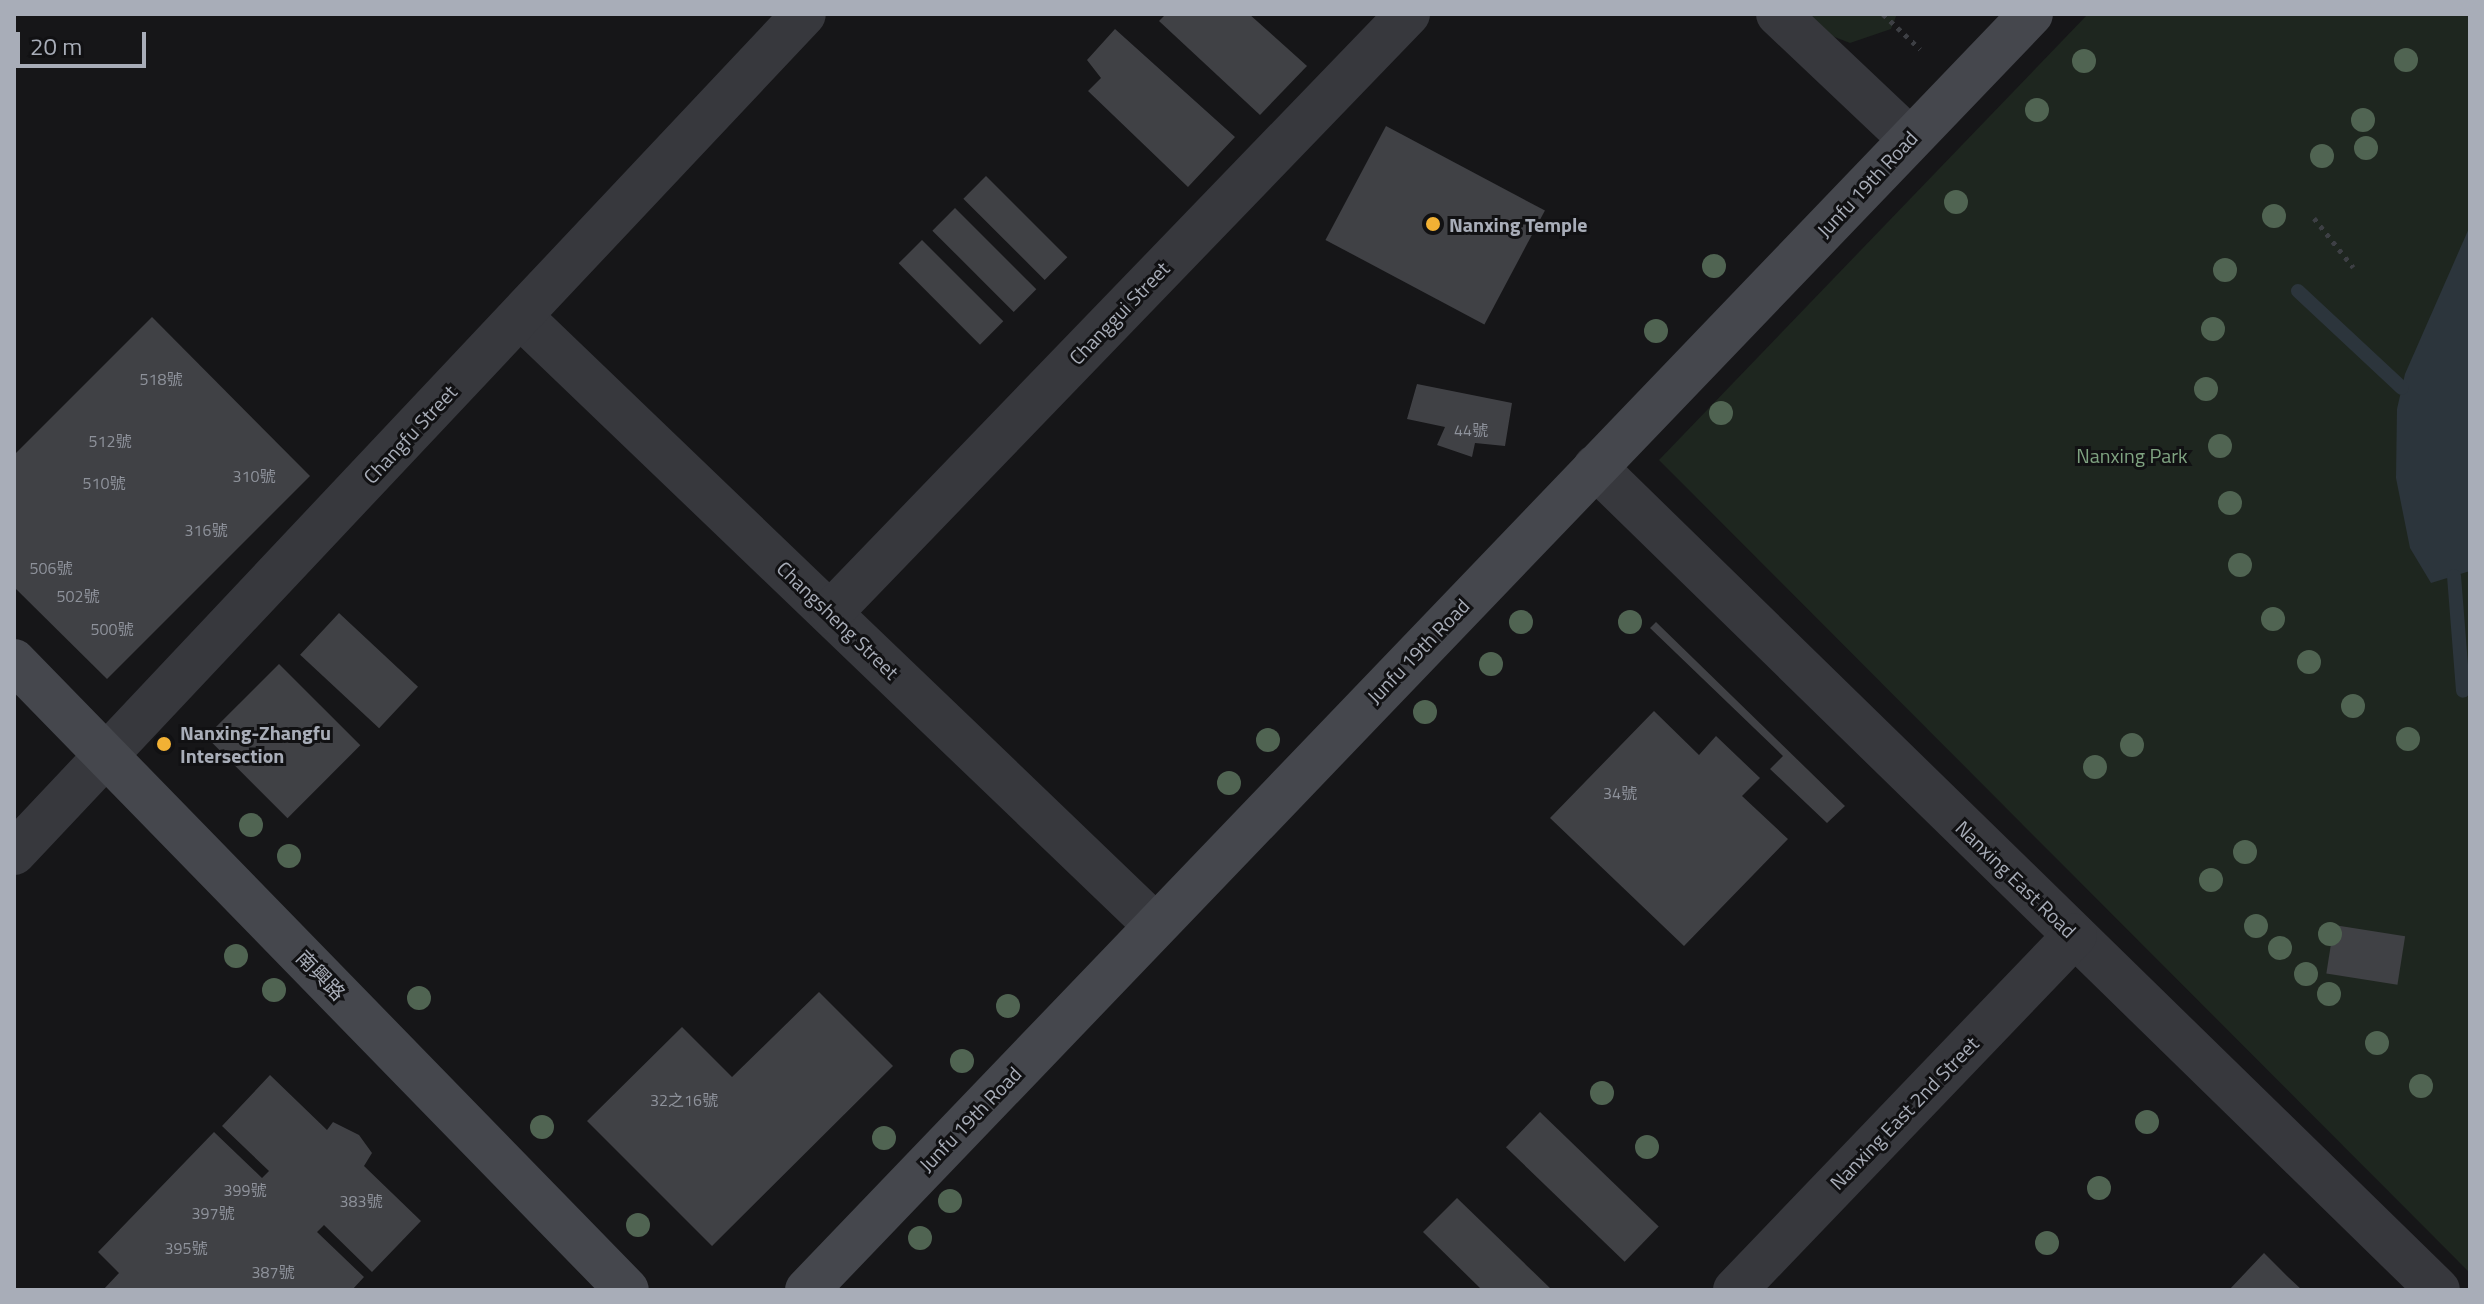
<!DOCTYPE html>
<meta charset="utf-8">
<style>
body{margin:0}
#map{position:relative;width:2484px;height:1304px;overflow:hidden;background:#161618;font-family:"Titillium Web","Noto Sans TC",sans-serif}
div>[style]{position:absolute}
.green>*{inset:0;background:#1e261f}
.water>*{inset:0;background:#2c353c}
.stream>*{height:14px;margin:-7px;padding:0 7px;transform-origin:7px;border-radius:7px;background:#2c353c}
.building>*{inset:0;background:#404145;transform-origin:0 0}
.path>*{height:5px;margin-top:-2.5px;transform-origin:0;background:repeating-linear-gradient(90deg,#3d3f44 0 4px,transparent 0 10px)}
.street>*{height:44px;margin:-22px;padding:0 22px;transform-origin:22px;border-radius:22px;background:#37383d}
.secondary>*{height:44px;margin:-22px;padding:0 22px;transform-origin:22px;border-radius:22px;background:#45474d}
.trees>*{width:24px;height:24px;margin:-12px;border-radius:50%;background:#506452}
.dots>*{width:22px;height:22px;translate:-50% -50%;box-sizing:border-box;border:4px solid #111113;border-radius:50%}
span{translate:-50% -50%;white-space:nowrap;text-align:center;line-height:1.15;-webkit-text-stroke:6px #111113;paint-order:stroke}
.number-label{font-size:16px;color:#8e929b}
.number-label span{-webkit-text-stroke-width:0}
.street-label{font-size:20px;color:#a8adb8}
.poi-label{font-size:20px;color:#a8adb8;font-weight:700}
.left{translate:0 -50%;text-align:left}
.park-label{font-size:20px;color:#7fa381}
.frame{position:absolute;inset:0;border:16px solid #a8adb8;pointer-events:none}
.scale{position:absolute;left:16px;top:32px;width:130px;height:36px;box-sizing:border-box;border:4px solid #a8adb8;border-top:0;padding-left:10px;font-size:24px;line-height:28px;white-space:nowrap;color:#a8adb8;-webkit-text-stroke:6px #111113;paint-order:stroke}
</style>
<div id="map">
<div class="green">
<div style="clip-path:polygon(1804px 14px,1897px 14px,1891px 29px,1850px 43px,1822px 32px)"></div>
<div style="clip-path:polygon(2088px 14px,2470px 14px,2470px 1273px,1659px 460px)"></div>
</div>
<div class="water">
<div style="clip-path:polygon(2470px 226px,2470px 571px,2431px 583px,2410px 548px,2396px 478px,2397px 409px,2405px 374px)"></div>
</div>
<div class="stream">
<div style="left:2298px;top:291px;width:142px;rotate:43deg"></div>
<div style="left:2454px;top:576px;width:115px;rotate:85.5deg"></div>
</div>
<div class="building">
<div style="clip-path:polygon(1166px 14px,1249px 14px,1307px 66px,1260px 115px,1159px 21px)"></div>
<div style="clip-path:polygon(1115px 29px,1235px 137px,1188px 187px,1088px 91px,1101px 78px,1087px 60px)"></div>
<div style="left:1386px;top:126px;width:180px;height:129px;rotate:28deg"></div>
<div style="left:986px;top:176px;width:115px;height:32px;rotate:45deg"></div>
<div style="left:955px;top:208px;width:115px;height:32px;rotate:45deg"></div>
<div style="left:922px;top:240px;width:115px;height:33px;rotate:45deg"></div>
<div style="clip-path:polygon(152px 317px,310px 476px,107px 679px,14px 587px,14px 455px)"></div>
<div style="clip-path:polygon(1417px 384px,1512px 403px,1505px 446px,1475px 443px,1472px 457px,1437px 445px,1445px 427px,1407px 419px)"></div>
<div style="left:339px;top:613px;width:108px;height:57px;rotate:43deg"></div>
<div style="clip-path:polygon(1656px 622px,1845px 806px,1827px 823px,1770px 769px,1783px 756px,1650px 628px)"></div>
<div style="left:279px;top:664px;width:115px;height:103px;rotate:45deg"></div>
<div style="clip-path:polygon(1654px 711px,1699px 755px,1716px 736px,1760px 778px,1742px 796px,1788px 839px,1684px 946px,1550px 818px)"></div>
<div style="left:2334px;top:925px;width:72px;height:49px;rotate:9deg"></div>
<div style="clip-path:polygon(819px 992px,893px 1066px,712px 1246px,587px 1121px,682px 1027px,732px 1077px)"></div>
<div style="clip-path:polygon(270px 1075px,327px 1130px,333px 1122px,359px 1135px,372px 1153px,364px 1166px,421px 1221px,372px 1272px,324px 1225px,317px 1232px,364px 1277px,352px 1290px,103px 1290px,119px 1273px,98px 1252px,214px 1132px,262px 1178px,269px 1171px,222px 1126px)"></div>
<div style="left:1540px;top:1112px;width:165px;height:49px;rotate:44deg"></div>
<div style="clip-path:polygon(1457px 1198px,1552px 1290px,1482px 1290px,1423px 1232px)"></div>
<div style="clip-path:polygon(2264px 1253px,2288px 1277px,2302px 1290px,2229px 1290px)"></div>
</div>
<div class="path">
<div style="left:1883px;top:14px;width:51px;rotate:43.4deg"></div>
<div style="left:2314px;top:218px;width:63px;rotate:51.5deg"></div>
</div>
<div class="street">
<div style="left:1778px;top:14px;width:180px;rotate:43.4deg"></div>
<div style="left:521px;top:317px;width:877px;rotate:43.8deg"></div>
<div style="left:1595px;top:467px;width:1178px;rotate:44.31deg"></div>
<div style="left:831px;top:612px;width:831px;rotate:-46.02deg"></div>
<div style="left:14px;top:853px;width:1152px;rotate:-46.72deg"></div>
<div style="left:1735px;top:1290px;width:491px;rotate:-46.2deg"></div>
</div>
<div class="secondary">
<div style="left:14px;top:661px;width:878px;rotate:45.74deg"></div>
<div style="left:807px;top:1290px;width:1768px;rotate:-46.19deg"></div>
</div>
<div class="trees">
<div style="left:2406px;top:60px"></div>
<div style="left:2084px;top:61px"></div>
<div style="left:2037px;top:110px"></div>
<div style="left:2363px;top:120px"></div>
<div style="left:2366px;top:148px"></div>
<div style="left:2322px;top:156px"></div>
<div style="left:1956px;top:202px"></div>
<div style="left:2274px;top:216px"></div>
<div style="left:1714px;top:266px"></div>
<div style="left:2225px;top:270px"></div>
<div style="left:2213px;top:329px"></div>
<div style="left:1656px;top:331px"></div>
<div style="left:2206px;top:389px"></div>
<div style="left:1721px;top:413px"></div>
<div style="left:2220px;top:446px"></div>
<div style="left:2230px;top:503px"></div>
<div style="left:2240px;top:565px"></div>
<div style="left:2273px;top:619px"></div>
<div style="left:1521px;top:622px"></div>
<div style="left:1630px;top:622px"></div>
<div style="left:2309px;top:662px"></div>
<div style="left:1491px;top:664px"></div>
<div style="left:2353px;top:706px"></div>
<div style="left:1425px;top:712px"></div>
<div style="left:2408px;top:739px"></div>
<div style="left:1268px;top:740px"></div>
<div style="left:2132px;top:745px"></div>
<div style="left:2095px;top:767px"></div>
<div style="left:1229px;top:783px"></div>
<div style="left:251px;top:825px"></div>
<div style="left:2245px;top:852px"></div>
<div style="left:289px;top:856px"></div>
<div style="left:2211px;top:880px"></div>
<div style="left:2256px;top:926px"></div>
<div style="left:2330px;top:934px"></div>
<div style="left:2280px;top:948px"></div>
<div style="left:236px;top:956px"></div>
<div style="left:2306px;top:974px"></div>
<div style="left:274px;top:990px"></div>
<div style="left:2329px;top:994px"></div>
<div style="left:419px;top:998px"></div>
<div style="left:1008px;top:1006px"></div>
<div style="left:2377px;top:1043px"></div>
<div style="left:962px;top:1061px"></div>
<div style="left:2421px;top:1086px"></div>
<div style="left:1602px;top:1093px"></div>
<div style="left:2147px;top:1122px"></div>
<div style="left:542px;top:1127px"></div>
<div style="left:884px;top:1138px"></div>
<div style="left:1647px;top:1147px"></div>
<div style="left:2099px;top:1188px"></div>
<div style="left:950px;top:1201px"></div>
<div style="left:638px;top:1225px"></div>
<div style="left:920px;top:1238px"></div>
<div style="left:2047px;top:1243px"></div>
</div>
<div class="dots">
<div style="left:1433px;top:224px;background:#f2b134"></div>
<div style="left:164px;top:744px;background:#f2b134"></div>
</div>
<div class="number-label">
<span style="left:161px;top:379px">518號</span>
<span style="left:1471px;top:430px">44號</span>
<span style="left:110px;top:441px">512號</span>
<span style="left:254px;top:476px">310號</span>
<span style="left:104px;top:483px">510號</span>
<span style="left:206px;top:530px">316號</span>
<span style="left:51px;top:568px">506號</span>
<span style="left:78px;top:596px">502號</span>
<span style="left:112px;top:629px">500號</span>
<span style="left:1620px;top:793px">34號</span>
<span style="left:684px;top:1100px">32之16號</span>
<span style="left:245px;top:1190px">399號</span>
<span style="left:361px;top:1201px">383號</span>
<span style="left:213px;top:1213px">397號</span>
<span style="left:186px;top:1248px">395號</span>
<span style="left:273px;top:1272px">387號</span>
</div>
<div class="street-label">
<span style="left:1867px;top:184px;rotate:-47deg">Junfu 19th Road</span>
<span style="left:1119px;top:313px;rotate:-46deg">Changgui Street</span>
<span style="left:410px;top:434px;rotate:-47deg">Changfu Street</span>
<span style="left:838px;top:620px;rotate:44deg">Changsheng Street</span>
<span style="left:1418px;top:651px;rotate:-46deg">Junfu 19th Road</span>
<span style="left:2016px;top:879px;rotate:44deg">Nanxing East Road</span>
<span style="left:321px;top:975px;rotate:46deg">南興路</span>
<span style="left:1904px;top:1113px;rotate:-46deg">Nanxing East 2nd Street</span>
<span style="left:970px;top:1119px;rotate:-46deg">Junfu 19th Road</span>
</div>
<div class="poi-label">
<span class="left" style="left:1449px;top:224px">Nanxing Temple</span>
<span class="left" style="left:180px;top:744px">Nanxing-Zhangfu<br>Intersection</span>
</div>
<div class="park-label">
<span style="left:2132px;top:455px">Nanxing Park</span>
</div>
<div class="frame"></div>
<div class="scale">20 m</div>
</div>
